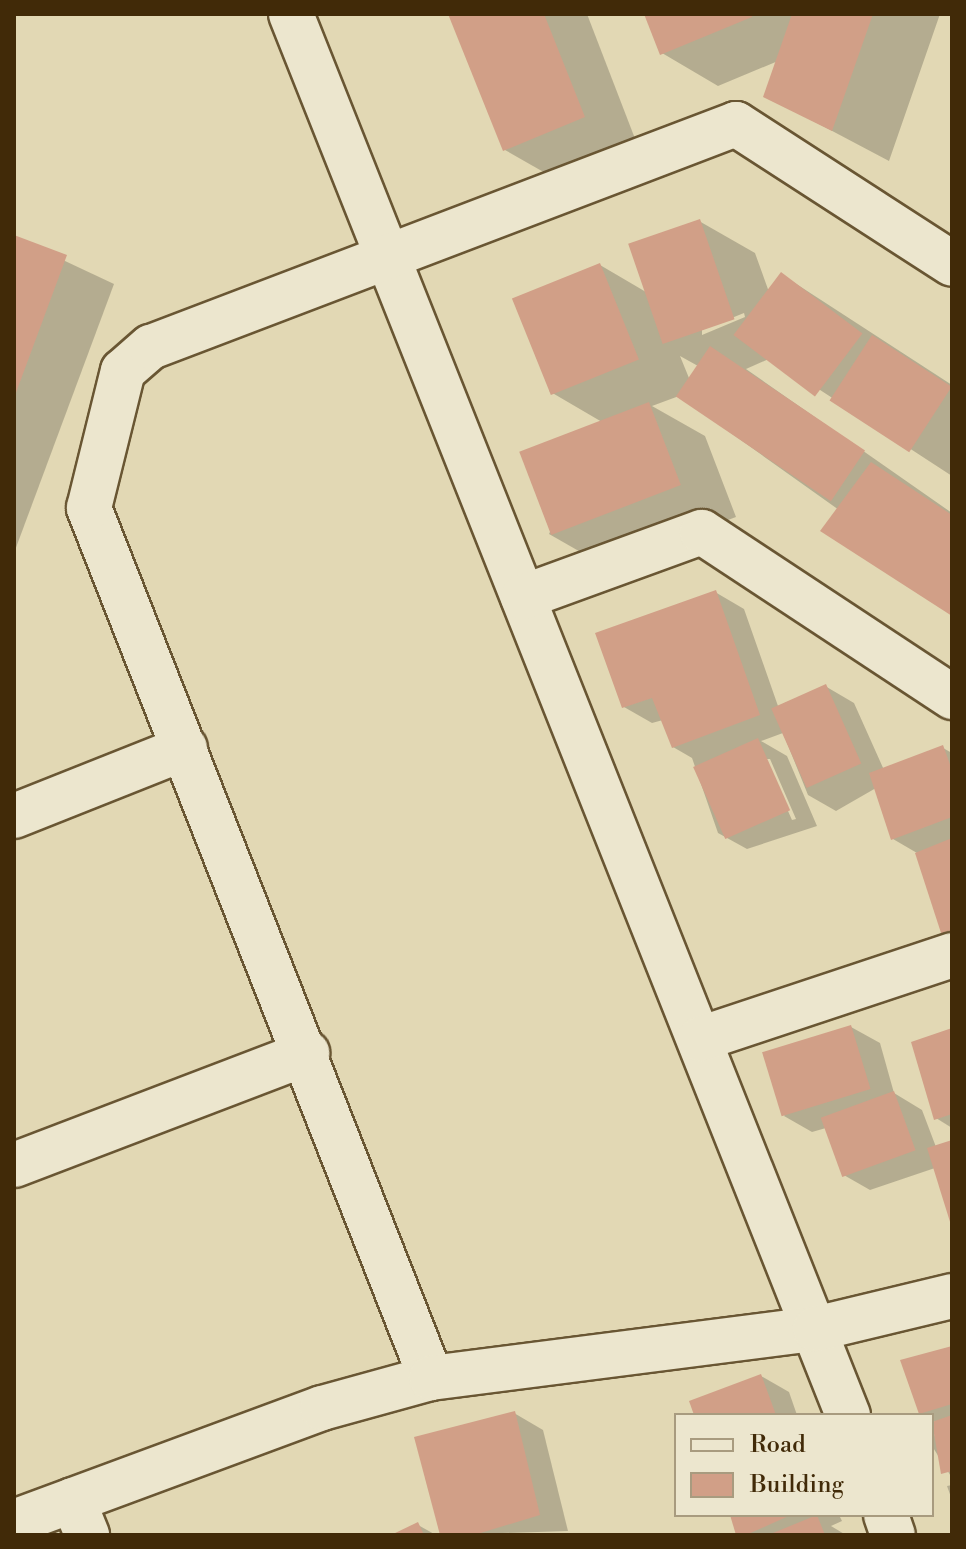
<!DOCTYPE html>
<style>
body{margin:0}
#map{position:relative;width:966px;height:1549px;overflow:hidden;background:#e2d8b4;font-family:"Libre Bodoni",serif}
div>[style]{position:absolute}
.shadow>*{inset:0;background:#0003}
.building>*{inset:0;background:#d19f87;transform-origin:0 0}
.roads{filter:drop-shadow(2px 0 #695633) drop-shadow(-2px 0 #695633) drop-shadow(0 2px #695633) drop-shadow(0 -2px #695633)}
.minor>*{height:44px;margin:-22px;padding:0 22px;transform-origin:22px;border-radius:22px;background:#ece6ce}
.tertiary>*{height:44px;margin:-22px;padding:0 22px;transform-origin:22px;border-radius:22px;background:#ece6ce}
span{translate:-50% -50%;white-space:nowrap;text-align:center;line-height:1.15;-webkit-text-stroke:6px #ece6ce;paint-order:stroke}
.frame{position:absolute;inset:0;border:16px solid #412a08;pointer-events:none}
.legend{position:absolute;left:674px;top:1413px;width:260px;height:104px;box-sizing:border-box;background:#ece6ce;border:2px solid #a89b7f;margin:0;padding:10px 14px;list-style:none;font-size:24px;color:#412a08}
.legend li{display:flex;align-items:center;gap:16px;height:40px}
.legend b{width:40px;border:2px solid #a89b7f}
</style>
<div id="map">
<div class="shadow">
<div style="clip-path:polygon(450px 14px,587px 14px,639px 149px,561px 182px,505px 150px)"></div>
<div style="clip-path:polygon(647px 14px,940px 14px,889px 161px,766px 96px,778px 61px,718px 86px,662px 53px)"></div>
<div style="clip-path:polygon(evenodd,699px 221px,755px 253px,769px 292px,781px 274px,952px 385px,952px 476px,771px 358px,746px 369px,952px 513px,952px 614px,839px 510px,679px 396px,652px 406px,705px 436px,736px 517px,605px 566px,549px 534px,602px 422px,549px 391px,600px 265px,646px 292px,699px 221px,744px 313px,745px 317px,702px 335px,702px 330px,744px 313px,699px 221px,680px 356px,698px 366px,689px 378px,680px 356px)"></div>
<div style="clip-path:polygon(14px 237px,114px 284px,14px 553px)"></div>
<div style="clip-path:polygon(evenodd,715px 592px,744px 609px,778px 706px,825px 686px,854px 703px,884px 770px,943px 748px,952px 753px,952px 939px,944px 934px,917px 853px,893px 839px,876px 788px,836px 811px,808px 795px,783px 733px,761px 741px,787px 756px,817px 826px,747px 849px,718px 833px,692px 758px,673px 747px,663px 720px,652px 723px,624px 707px,715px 592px,765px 759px,770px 759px,796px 819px,792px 820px,765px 759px)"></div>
<div style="clip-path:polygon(851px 1027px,880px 1043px,894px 1093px,922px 1110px,936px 1147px,952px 1142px,952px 1221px,935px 1168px,870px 1190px,842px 1174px,826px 1128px,812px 1132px,784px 1116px)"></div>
<div style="clip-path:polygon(952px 1031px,952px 1128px,936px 1118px)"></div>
<div style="clip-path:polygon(952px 1348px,952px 1478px,932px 1446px,937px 1423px,920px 1413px)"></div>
<div style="clip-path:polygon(761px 1376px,789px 1392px,797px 1415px,696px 1415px)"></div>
<div style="clip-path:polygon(514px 1413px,543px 1430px,568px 1531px,442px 1535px)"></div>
<div style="clip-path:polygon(952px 1485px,952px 1500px,947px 1486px)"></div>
<div style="clip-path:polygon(732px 1515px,839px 1515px,842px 1521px,831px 1526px,846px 1535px,738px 1535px)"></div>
<div style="clip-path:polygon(418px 1525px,436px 1535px,396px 1535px)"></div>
</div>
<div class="building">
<div style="clip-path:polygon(448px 14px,544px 14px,585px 117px,503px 151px)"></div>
<div style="clip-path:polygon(644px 14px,751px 14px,752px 17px,660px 55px)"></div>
<div style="clip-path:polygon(792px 14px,873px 14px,832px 131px,763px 97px)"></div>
<div style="left:700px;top:219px;width:106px;height:76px;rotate:71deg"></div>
<div style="clip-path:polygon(14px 235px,67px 255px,14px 398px)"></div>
<div style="left:600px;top:263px;width:104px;height:95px;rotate:68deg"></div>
<div style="left:781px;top:272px;width:102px;height:79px;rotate:37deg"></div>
<div style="left:872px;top:335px;width:95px;height:78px;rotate:33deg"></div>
<div style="left:710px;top:346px;width:187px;height:61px;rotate:34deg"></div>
<div style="left:649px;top:402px;width:89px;height:139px;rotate:69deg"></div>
<div style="clip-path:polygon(871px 462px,952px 515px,952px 616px,820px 531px)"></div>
<div style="clip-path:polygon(716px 590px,760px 715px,672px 748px,652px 698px,622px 708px,595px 633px)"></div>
<div style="left:826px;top:684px;width:87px;height:60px;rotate:66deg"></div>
<div style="left:758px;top:738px;width:79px;height:71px;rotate:66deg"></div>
<div style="clip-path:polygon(943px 745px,952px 770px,952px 817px,891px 840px,869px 773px)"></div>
<div style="clip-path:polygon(952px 838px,952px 932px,942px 936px,915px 853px)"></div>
<div style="left:851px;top:1025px;width:67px;height:93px;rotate:73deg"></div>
<div style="clip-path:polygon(952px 1028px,952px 1114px,934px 1120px,911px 1042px)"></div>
<div style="left:894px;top:1091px;width:63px;height:78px;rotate:70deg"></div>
<div style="clip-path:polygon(952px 1140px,952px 1225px,951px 1225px,927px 1148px)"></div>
<div style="clip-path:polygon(952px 1346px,952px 1404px,919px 1414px,900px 1360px)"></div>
<div style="clip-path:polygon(761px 1374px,776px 1415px,694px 1415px,689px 1401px)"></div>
<div style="clip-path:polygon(515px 1411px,540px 1515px,474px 1535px,440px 1535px,414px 1437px)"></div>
<div style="clip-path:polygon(952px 1415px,952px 1471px,941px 1474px,932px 1422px)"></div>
<div style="clip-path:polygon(730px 1515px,791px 1515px,746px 1535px,736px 1535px)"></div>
<div style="clip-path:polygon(817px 1515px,825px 1535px,768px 1535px)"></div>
<div style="clip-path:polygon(418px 1522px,424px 1535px,391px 1535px)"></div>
</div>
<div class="roads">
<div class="minor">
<div style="left:291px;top:14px;width:1508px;rotate:68.32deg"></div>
<div style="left:523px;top:597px;width:190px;rotate:-20deg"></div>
<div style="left:702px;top:532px;width:300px;rotate:33.4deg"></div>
<div style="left:14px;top:816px;width:184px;rotate:-21.7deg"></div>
<div style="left:700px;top:1039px;width:266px;rotate:-18.4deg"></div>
<div style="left:14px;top:1165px;width:314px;rotate:-20.9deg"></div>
<div style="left:431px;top:1378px;width:935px;rotate:-111.46deg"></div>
<div style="left:89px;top:508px;width:141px;rotate:-76.1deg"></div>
<div style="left:123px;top:371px;width:37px;rotate:-41deg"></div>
<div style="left:151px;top:347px;width:626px;rotate:-20.87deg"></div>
<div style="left:736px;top:124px;width:257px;rotate:32.9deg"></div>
<div style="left:73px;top:1500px;width:38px;rotate:68deg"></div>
<div style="left:886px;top:1515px;width:21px;rotate:71deg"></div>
</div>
<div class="tertiary">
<div style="left:14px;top:1522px;width:328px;rotate:-20.3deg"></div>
<div style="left:322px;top:1408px;width:113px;rotate:-15.4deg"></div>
<div style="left:431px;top:1378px;width:387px;rotate:-7.3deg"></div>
<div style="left:815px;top:1329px;width:141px;rotate:-13.5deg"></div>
</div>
</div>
<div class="frame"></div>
<ul class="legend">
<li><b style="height:10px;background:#ece6ce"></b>Road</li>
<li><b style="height:22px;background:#d19f87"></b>Building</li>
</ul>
</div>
